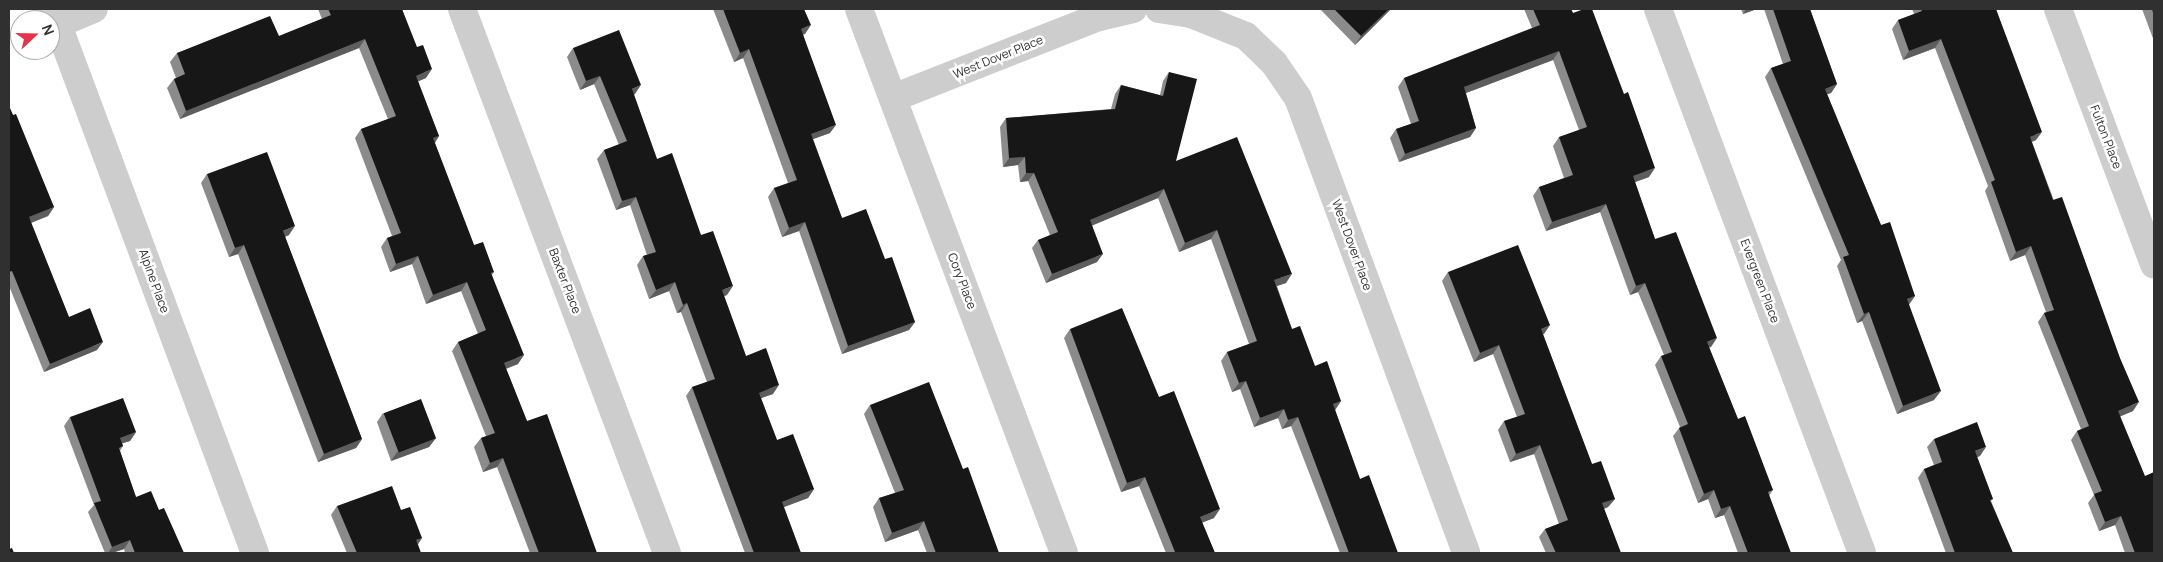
<!DOCTYPE html>
<style>
body{margin:0}
#map{position:relative;width:2163px;height:562px;overflow:hidden;background:#fff;font-family:Manrope,sans-serif}
div>[style]{position:absolute}
.minor>*{height:28px;margin:-14px;padding:0 14px;transform-origin:14px;border-radius:14px;background:#cdcdcd}
.wall>*{inset:0;background:#8b8b8b}
.shaded-wall>*{inset:0;background:#5d5d5d}
.building>*{inset:0;background:#171717;transform-origin:0 0}
span{translate:-50% -50%;white-space:nowrap;text-align:center;line-height:1.15;-webkit-text-stroke:5px #fff;paint-order:stroke}
.street-label{font-size:12px;color:#303030}
.frame{position:absolute;inset:0;border:10px solid #303030;pointer-events:none}
.north{position:absolute;left:10px;top:10px;width:50px;height:50px;box-sizing:border-box;background:#fff;border:1px solid #acacac;border-radius:50%;rotate:69deg;font-size:14px;font-weight:700;line-height:20px;text-align:center;color:#303030}
.north::after{content:'';display:block;margin:auto;width:18px;height:22px;background:#e63349;clip-path:polygon(50% 0,100% 100%,50% 72%,0 100%)}
</style>
<div id="map">
<div class="minor">
<div style="left:52px;top:9px;width:581px;rotate:69.54deg"></div>
<div style="left:462px;top:9px;width:581px;rotate:69.35deg"></div>
<div style="left:859px;top:9px;width:581px;rotate:69.35deg"></div>
<div style="left:1159px;top:9px;width:32px;rotate:9deg"></div>
<div style="left:1191px;top:14px;width:59px;rotate:21.8deg"></div>
<div style="left:1246px;top:36px;width:39px;rotate:44deg"></div>
<div style="left:1274px;top:63px;width:42px;rotate:55.6deg"></div>
<div style="left:1298px;top:98px;width:485px;rotate:69.7deg"></div>
<div style="left:1658px;top:9px;width:581px;rotate:69.44deg"></div>
<div style="left:2058px;top:9px;width:273px;rotate:69.4deg"></div>
<div style="left:58px;top:24px;width:39px;rotate:-23deg"></div>
<div style="left:893px;top:98px;width:221px;rotate:-21.5deg"></div>
<div style="left:1099px;top:17px;width:35px;rotate:-13deg"></div>
</div>
<div class="wall">
<div style="clip-path:polygon(318px 9px,402px 9px,426px 78px,418px 81px,439px 136px,435px 143px,474px 245px,494px 272px,492px 275px,518px 364px,506px 369px,527px 421px,597px 553px,530px 553px,497px 467px,483px 472px,474px 447px,481px 438px,486px 436px,452px 351px,458px 342px,478px 334px,461px 291px,426px 304px,412px 264px,390px 272px,381px 247px,387px 238px,392px 236px,355px 138px,361px 129px,388px 119px,359px 48px,180px 119px,167px 88px,174px 79px,176px 78px,170px 62px,177px 53px,279px 36px,322px 19px)"></div>
<div style="clip-path:polygon(713px 9px,804px 9px,805px 34px,803px 34px,830px 133px,813px 139px,842px 218px,885px 259px,915px 322px,909px 330px,842px 354px,799px 231px,782px 237px,768px 197px,774px 188px,788px 183px,743px 58px,734px 62px)"></div>
<div style="clip-path:polygon(1320px 9px,1391px 9px,1355px 45px)"></div>
<div style="clip-path:polygon(1524px 9px,1571px 9px,1649px 177px,1635px 182px,1655px 239px,1711px 347px,1709px 347px,1738px 419px,1773px 490px,1769px 496px,1791px 553px,1738px 553px,1724px 515px,1715px 518px,1708px 499px,1698px 503px,1673px 436px,1680px 427px,1655px 365px,1661px 356px,1664px 355px,1638px 292px,1630px 295px,1600px 212px,1546px 231px,1533px 196px,1539px 187px,1564px 178px,1553px 146px,1559px 137px,1579px 130px,1553px 60px,1466px 93px,1476px 128px,1470px 137px,1399px 162px,1390px 138px,1396px 129px,1411px 124px,1398px 87px,1404px 78px,1532px 28px)"></div>
<div style="clip-path:polygon(1741px 9px,1757px 9px,1743px 14px)"></div>
<div style="clip-path:polygon(1764px 9px,1810px 9px,1837px 84px,1831px 93px,1827px 94px,1881px 225px,1915px 296px,1909px 305px,1934px 400px,1897px 414px,1862px 321px,1857px 323px,1837px 266px,1841px 260px,1765px 77px,1771px 68px,1783px 64px)"></div>
<div style="clip-path:polygon(1912px 9px,1996px 9px,2036px 140px,2032px 142px,2133px 411px,2120px 416px,2154px 553px,2125px 553px,2115px 525px,2099px 531px,2088px 503px,2094px 495px,2071px 440px,2077px 431px,2081px 429px,2038px 322px,2044px 313px,2046px 312px,2025px 255px,2010px 261px,1985px 191px,1988px 186px,1935px 48px,1903px 60px,1892px 29px,1898px 20px,1914px 14px)"></div>
<div style="clip-path:polygon(2142px 9px,2154px 9px,2154px 41px)"></div>
<div style="clip-path:polygon(573px 48px,635px 94px,634px 95px,657px 159px,701px 235px,727px 295px,724px 296px,746px 356px,773px 394px,761px 398px,777px 440px,814px 489px,808px 498px,784px 507px,801px 553px,745px 553px,686px 396px,692px 387px,707px 382px,681px 312px,677px 313px,669px 291px,649px 299px,637px 265px,643px 256px,647px 255px,630px 205px,616px 210px,597px 159px,604px 150px,619px 145px,594px 84px,580px 90px,567px 57px)"></div>
<div style="clip-path:polygon(1169px 72px,1176px 161px,1286px 283px,1277px 286px,1292px 329px,1315px 366px,1341px 401px,1335px 410px,1360px 479px,1398px 553px,1340px 553px,1291px 426px,1282px 429px,1278px 418px,1254px 427px,1240px 389px,1232px 392px,1221px 361px,1227px 352px,1249px 344px,1211px 239px,1179px 252px,1158px 198px,1092px 225px,1097px 262px,1046px 283px,1032px 248px,1038px 240px,1050px 235px,1028px 181px,1020px 182px,1018px 165px,1003px 167px,1000px 127px,1006px 118px,1111px 109px,1115px 94px,1121px 85px,1160px 95px,1163px 81px)"></div>
<div style="clip-path:polygon(9px 108px,13px 115px,54px 207px,48px 216px,31px 223px,69px 317px,97px 350px,44px 372px,9px 286px)"></div>
<div style="clip-path:polygon(207px 174px,289px 235px,285px 237px,362px 439px,356px 448px,318px 462px,238px 254px,229px 257px,201px 183px)"></div>
<div style="clip-path:polygon(1448px 272px,1550px 325px,1543px 334px,1592px 464px,1615px 499px,1608px 507px,1604px 509px,1621px 553px,1546px 553px,1539px 537px,1545px 529px,1559px 524px,1534px 454px,1510px 462px,1498px 430px,1504px 421px,1517px 417px,1493px 354px,1474px 362px,1442px 281px)"></div>
<div style="clip-path:polygon(1070px 329px,1159px 397px,1214px 518px,1202px 522px,1215px 553px,1166px 553px,1139px 486px,1121px 492px,1064px 338px)"></div>
<div style="clip-path:polygon(870px 405px,963px 469px,999px 553px,927px 553px,918px 530px,885px 542px,873px 507px,879px 498px,895px 493px,864px 414px)"></div>
<div style="clip-path:polygon(383px 413px,436px 438px,429px 447px,391px 461px,377px 422px)"></div>
<div style="clip-path:polygon(70px 417px,136px 432px,130px 441px,122px 443px,123px 446px,120px 451px,136px 497px,159px 510px,184px 553px,125px 553px,124px 549px,112px 553px,105px 553px,88px 512px,94px 505px,64px 426px)"></div>
<div style="clip-path:polygon(1934px 439px,1980px 456px,1977px 457px,1993px 499px,1991px 501px,2013px 553px,1946px 553px,1918px 478px,1924px 469px,1934px 465px,1927px 447px)"></div>
<div style="clip-path:polygon(337px 506px,401px 510px,422px 538px,418px 544px,421px 553px,347px 553px,331px 515px)"></div>
</div>
<div class="shaded-wall">
<div style="clip-path:polygon(1389px 9px,1391px 9px,1355px 45px,1361px 36px)"></div>
<div style="clip-path:polygon(1746px 9px,1757px 9px,1743px 14px)"></div>
<div style="clip-path:polygon(811px 25px,805px 34px,795px 38px,801px 29px)"></div>
<div style="clip-path:polygon(365px 39px,359px 48px,180px 119px,186px 111px)"></div>
<div style="clip-path:polygon(1941px 39px,1935px 48px,1903px 60px,1909px 51px)"></div>
<div style="clip-path:polygon(749px 49px,743px 58px,734px 62px,740px 53px)"></div>
<div style="clip-path:polygon(1559px 51px,1553px 60px,1458px 96px,1464px 87px)"></div>
<div style="clip-path:polygon(432px 69px,426px 78px,410px 85px,416px 76px)"></div>
<div style="clip-path:polygon(600px 76px,594px 84px,580px 90px,586px 81px)"></div>
<div style="clip-path:polygon(1837px 84px,1831px 93px,1819px 97px,1825px 89px)"></div>
<div style="clip-path:polygon(641px 85px,635px 94px,626px 98px,632px 89px)"></div>
<div style="clip-path:polygon(836px 125px,830px 133px,805px 142px,811px 134px)"></div>
<div style="clip-path:polygon(1476px 128px,1470px 137px,1399px 162px,1405px 154px)"></div>
<div style="clip-path:polygon(2042px 132px,2036px 140px,2024px 145px,2030px 137px)"></div>
<div style="clip-path:polygon(439px 136px,433px 145px,433px 138px)"></div>
<div style="clip-path:polygon(1025px 157px,1018px 165px,1003px 167px,1009px 158px)"></div>
<div style="clip-path:polygon(1655px 168px,1649px 177px,1627px 185px,1633px 176px)"></div>
<div style="clip-path:polygon(1026px 173px,1034px 173px,1028px 181px,1020px 182px)"></div>
<div style="clip-path:polygon(1164px 189px,1158px 198px,1084px 229px,1090px 220px)"></div>
<div style="clip-path:polygon(636px 197px,630px 205px,616px 210px,622px 201px)"></div>
<div style="clip-path:polygon(1606px 204px,1600px 212px,1546px 231px,1552px 222px)"></div>
<div style="clip-path:polygon(54px 207px,48px 216px,23px 226px,29px 217px)"></div>
<div style="clip-path:polygon(805px 222px,799px 231px,782px 237px,789px 228px)"></div>
<div style="clip-path:polygon(295px 226px,289px 235px,277px 240px,283px 231px)"></div>
<div style="clip-path:polygon(1217px 230px,1211px 239px,1179px 252px,1185px 243px)"></div>
<div style="clip-path:polygon(244px 245px,238px 254px,229px 257px,235px 248px)"></div>
<div style="clip-path:polygon(2031px 246px,2025px 255px,2010px 261px,2016px 252px)"></div>
<div style="clip-path:polygon(1103px 254px,1097px 262px,1046px 283px,1052px 274px)"></div>
<div style="clip-path:polygon(418px 256px,412px 264px,390px 272px,396px 264px)"></div>
<div style="clip-path:polygon(1292px 274px,1286px 283px,1268px 289px,1274px 280px)"></div>
<div style="clip-path:polygon(467px 282px,461px 291px,426px 304px,433px 295px)"></div>
<div style="clip-path:polygon(675px 282px,669px 291px,649px 299px,656px 290px)"></div>
<div style="clip-path:polygon(1645px 283px,1638px 292px,1630px 295px,1636px 286px)"></div>
<div style="clip-path:polygon(733px 286px,727px 295px,716px 299px,722px 290px)"></div>
<div style="clip-path:polygon(1915px 296px,1909px 304px,1900px 308px,1907px 299px)"></div>
<div style="clip-path:polygon(687px 303px,681px 312px,677px 313px,683px 305px)"></div>
<div style="clip-path:polygon(1869px 312px,1862px 321px,1857px 323px,1864px 314px)"></div>
<div style="clip-path:polygon(915px 322px,909px 330px,842px 354px,848px 346px)"></div>
<div style="clip-path:polygon(1550px 325px,1544px 334px,1535px 337px,1541px 329px)"></div>
<div style="clip-path:polygon(1717px 338px,1711px 347px,1701px 350px,1707px 342px)"></div>
<div style="clip-path:polygon(103px 342px,97px 350px,44px 372px,50px 364px)"></div>
<div style="clip-path:polygon(1499px 345px,1493px 354px,1474px 362px,1480px 353px)"></div>
<div style="clip-path:polygon(524px 355px,518px 364px,497px 372px,504px 363px)"></div>
<div style="clip-path:polygon(1246px 381px,1240px 389px,1232px 392px,1239px 383px)"></div>
<div style="clip-path:polygon(779px 385px,773px 394px,753px 401px,759px 393px)"></div>
<div style="clip-path:polygon(1941px 391px,1934px 400px,1897px 414px,1903px 406px)"></div>
<div style="clip-path:polygon(1341px 401px,1335px 410px,1333px 404px)"></div>
<div style="clip-path:polygon(2139px 402px,2133px 411px,2112px 420px,2118px 411px)"></div>
<div style="clip-path:polygon(1284px 409px,1278px 418px,1254px 427px,1260px 418px)"></div>
<div style="clip-path:polygon(1298px 417px,1291px 426px,1282px 429px,1288px 420px)"></div>
<div style="clip-path:polygon(136px 432px,130px 441px,114px 446px,120px 438px)"></div>
<div style="clip-path:polygon(436px 438px,429px 447px,391px 461px,397px 452px)"></div>
<div style="clip-path:polygon(362px 439px,356px 448px,318px 462px,324px 454px)"></div>
<div style="clip-path:polygon(1540px 445px,1534px 454px,1510px 462px,1516px 454px)"></div>
<div style="clip-path:polygon(1986px 447px,1980px 456px,1969px 460px,1975px 451px)"></div>
<div style="clip-path:polygon(503px 458px,497px 467px,483px 472px,490px 463px)"></div>
<div style="clip-path:polygon(1145px 477px,1139px 486px,1121px 492px,1127px 483px)"></div>
<div style="clip-path:polygon(814px 489px,808px 498px,776px 510px,782px 502px)"></div>
<div style="clip-path:polygon(1714px 490px,1708px 499px,1698px 503px,1704px 494px)"></div>
<div style="clip-path:polygon(1615px 499px,1608px 507px,1596px 512px,1602px 503px)"></div>
<div style="clip-path:polygon(1730px 506px,1724px 515px,1715px 518px,1721px 509px)"></div>
<div style="clip-path:polygon(1220px 509px,1214px 518px,1194px 526px,1200px 517px)"></div>
<div style="clip-path:polygon(2121px 516px,2115px 525px,2099px 531px,2105px 522px)"></div>
<div style="clip-path:polygon(924px 521px,918px 530px,885px 542px,892px 533px)"></div>
<div style="clip-path:polygon(422px 538px,416px 547px,416px 540px)"></div>
<div style="clip-path:polygon(130px 540px,124px 549px,112px 553px,108px 553px,112px 547px)"></div>
</div>
<div class="building">
<div style="clip-path:polygon(328px 9px,402px 9px,417px 47px,423px 45px,432px 69px,416px 76px,439px 136px,433px 138px,474px 245px,483px 242px,494px 272px,491px 273px,524px 355px,504px 363px,527px 421px,547px 414px,597px 553px,539px 553px,503px 458px,490px 463px,481px 438px,495px 433px,458px 342px,486px 330px,467px 282px,433px 295px,418px 256px,396px 264px,387px 238px,401px 233px,361px 129px,396px 116px,365px 39px,186px 111px,174px 79px,185px 74px,177px 53px,270px 16px,279px 36px,331px 15px)"></div>
<div style="clip-path:polygon(723px 9px,804px 9px,811px 25px,801px 29px,836px 125px,811px 134px,842px 218px,866px 209px,885px 259px,892px 257px,915px 322px,848px 346px,805px 222px,789px 228px,774px 188px,797px 180px,749px 49px,740px 53px)"></div>
<div style="clip-path:polygon(1334px 9px,1389px 9px,1361px 36px)"></div>
<div style="clip-path:polygon(1533px 9px,1571px 9px,1573px 13px,1584px 9px,1592px 9px,1624px 94px,1628px 92px,1655px 168px,1633px 176px,1655px 239px,1676px 232px,1717px 338px,1707px 342px,1738px 419px,1745px 416px,1773px 490px,1768px 492px,1791px 553px,1748px 553px,1730px 506px,1721px 509px,1714px 490px,1704px 494px,1679px 428px,1688px 424px,1661px 356px,1672px 352px,1645px 283px,1636px 286px,1606px 204px,1552px 222px,1539px 187px,1573px 175px,1559px 137px,1587px 127px,1559px 51px,1464px 87px,1476px 128px,1405px 154px,1396px 129px,1419px 121px,1404px 78px,1540px 25px)"></div>
<div style="clip-path:polygon(1773px 9px,1810px 9px,1837px 84px,1825px 89px,1881px 225px,1890px 222px,1915px 296px,1907px 299px,1941px 391px,1903px 406px,1869px 312px,1864px 314px,1843px 257px,1849px 255px,1771px 68px,1791px 61px)"></div>
<div style="clip-path:polygon(1921px 9px,1996px 9px,2042px 132px,2030px 137px,2053px 200px,2062px 197px,2120px 358px,2139px 402px,2118px 411px,2145px 476px,2154px 472px,2154px 553px,2135px 553px,2121px 516px,2105px 522px,2094px 494px,2102px 491px,2077px 431px,2089px 426px,2044px 313px,2054px 310px,2031px 246px,2016px 252px,1991px 182px,1995px 180px,1941px 39px,1909px 51px,1898px 20px,1922px 11px)"></div>
<div style="clip-path:polygon(2152px 9px,2154px 9px,2154px 16px)"></div>
<div style="clip-path:polygon(619px 30px,641px 85px,632px 89px,657px 159px,672px 153px,701px 235px,713px 231px,733px 286px,722px 290px,746px 356px,766px 348px,779px 385px,759px 393px,777px 440px,793px 434px,814px 489px,782px 502px,801px 553px,754px 553px,692px 387px,715px 379px,687px 303px,683px 305px,675px 282px,656px 290px,643px 256px,656px 252px,636px 197px,622px 201px,604px 150px,627px 141px,600px 76px,586px 81px,573px 48px)"></div>
<div style="clip-path:polygon(1169px 72px,1197px 79px,1176px 161px,1237px 137px,1292px 274px,1274px 280px,1292px 329px,1300px 326px,1315px 366px,1327px 361px,1341px 401px,1333px 404px,1360px 479px,1369px 475px,1398px 553px,1349px 553px,1298px 417px,1288px 420px,1284px 409px,1260px 418px,1246px 381px,1239px 383px,1227px 352px,1257px 341px,1217px 230px,1185px 243px,1164px 189px,1090px 220px,1103px 254px,1052px 274px,1038px 240px,1058px 232px,1034px 173px,1026px 173px,1025px 157px,1009px 158px,1006px 118px,1115px 109px,1121px 85px,1163px 96px)"></div>
<div style="clip-path:polygon(9px 108px,10px 108px,13px 115px,16px 114px,54px 207px,29px 217px,69px 317px,90px 308px,103px 342px,50px 364px,12px 271px,9px 272px)"></div>
<div style="clip-path:polygon(267px 152px,295px 226px,283px 231px,362px 439px,324px 454px,244px 245px,235px 248px,207px 174px)"></div>
<div style="clip-path:polygon(1518px 245px,1550px 325px,1541px 329px,1592px 464px,1601px 461px,1615px 499px,1602px 503px,1621px 553px,1556px 553px,1545px 529px,1568px 520px,1540px 445px,1516px 454px,1504px 421px,1525px 414px,1499px 345px,1480px 353px,1448px 272px)"></div>
<div style="clip-path:polygon(1122px 308px,1159px 397px,1174px 391px,1220px 509px,1200px 517px,1215px 553px,1171px 553px,1175px 552px,1145px 477px,1127px 483px,1070px 329px)"></div>
<div style="clip-path:polygon(929px 382px,963px 469px,968px 467px,999px 553px,936px 553px,924px 521px,892px 533px,879px 498px,904px 490px,870px 405px)"></div>
<div style="clip-path:polygon(123px 398px,136px 432px,120px 438px,123px 446px,119px 448px,136px 497px,151px 491px,159px 510px,164px 508px,184px 553px,135px 553px,130px 540px,112px 547px,94px 503px,101px 501px,70px 417px)"></div>
<div style="left:421px;top:399px;width:42px;height:40px;rotate:69deg"></div>
<div style="clip-path:polygon(1977px 422px,1986px 447px,1975px 451px,1993px 499px,1990px 500px,2013px 553px,1955px 553px,1924px 469px,1942px 462px,1934px 439px)"></div>
<div style="clip-path:polygon(392px 486px,401px 510px,410px 507px,422px 538px,416px 540px,421px 553px,357px 553px,337px 506px)"></div>
<div style="clip-path:polygon(12px 548px,14px 553px,9px 553px,9px 549px)"></div>
</div>
<div class="street-label">
<span style="left:998px;top:57px;rotate:-22deg">West Dover Place</span>
<span style="left:2106px;top:137px;rotate:69deg">Fulton Place</span>
<span style="left:1352px;top:245px;rotate:70deg">West Dover Place</span>
<span style="left:154px;top:281px;rotate:70deg">Alpine Place</span>
<span style="left:565px;top:281px;rotate:69deg">Baxter Place</span>
<span style="left:962px;top:281px;rotate:69deg">Cory Place</span>
<span style="left:1760px;top:281px;rotate:69deg">Evergreen Place</span>
</div>
<div class="frame"></div>
<div class="north">N</div>
</div>
